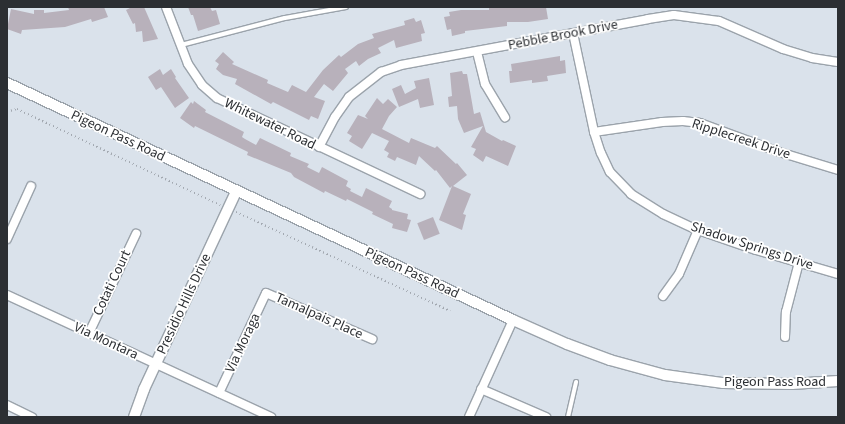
<!DOCTYPE html>
<style>
body{margin:0}
#map{position:relative;width:845px;height:424px;overflow:hidden;background:#dae2eb;font-family:"Source Sans 3",sans-serif}
div>[style]{position:absolute}
.building>*{inset:0;background:#b8b1bb;transform-origin:0 0}
.path>*{height:1.5px;margin-top:-0.75px;transform-origin:0;background:repeating-linear-gradient(90deg,#a2a8b0 0 1px,transparent 0 4px)}
.roads{filter:drop-shadow(1px 0 #9ba3ab) drop-shadow(-1px 0 #9ba3ab) drop-shadow(0 1px #9ba3ab) drop-shadow(0 -1px #9ba3ab)}
.service>*{height:4px;margin:-2px;padding:0 2px;transform-origin:2px;border-radius:2px;background:#fff}
.minor>*{height:8px;margin:-4px;padding:0 4px;transform-origin:4px;border-radius:4px;background:#fff}
.tertiary>*{height:10px;margin:-5px;padding:0 5px;transform-origin:5px;border-radius:5px;background:#fff}
span{translate:-50% -50%;white-space:nowrap;text-align:center;line-height:1.15;-webkit-text-stroke:3.5px #fff;paint-order:stroke}
.street-label{font-size:14px;color:#2c2f33}
.frame{position:absolute;inset:0;border:8px solid #2c2f33;pointer-events:none}
</style>
<div id="map">
<div class="building">
<div style="clip-path:polygon(68px 7px,104px 7px,108px 17px,92px 22px,91px 19px,65px 27px,22px 30px,21px 34px,7px 29px,11px 9px,34px 14px,34px 10px,44px 10px,44px 13px,69px 10px)"></div>
<div style="clip-path:polygon(132px 7px,144px 7px,158px 39px,143px 42px,142px 31px,136px 32px,135px 23px,133px 24px,126px 10px)"></div>
<div style="clip-path:polygon(188px 7px,210px 7px,212px 11px,216px 10px,220px 24px,198px 31px,193px 15px,191px 15px)"></div>
<div style="clip-path:polygon(489px 7px,546px 7px,548px 19px,528px 22px,507px 22px,507px 26px,465px 31px,465px 33px,452px 36px,451px 29px,447px 30px,444px 17px,450px 16px,449px 12px,461px 10px,489px 10px)"></div>
<div style="clip-path:polygon(414px 18px,416px 22px,421px 20px,425px 33px,421px 34px,422px 41px,396px 48px,394px 40px,378px 48px,381px 53px,368px 59px,359px 66px,356px 61px,345px 69px,348px 73px,333px 91px,324px 84px,314px 97px,325px 101px,318px 119px,311px 116px,309px 120px,273px 102px,271px 104px,235px 84px,237px 79px,223px 75px,216px 69px,219px 64px,215px 61px,223px 52px,234px 62px,232px 64px,268px 80px,267px 83px,288px 92px,292px 85px,306px 92px,323px 70px,339px 55px,341px 57px,358px 44px,374px 38px,372px 34px,405px 25px,404px 21px)"></div>
<div style="clip-path:polygon(560px 56px,560px 61px,565px 60px,566px 73px,547px 76px,548px 81px,532px 83px,532px 80px,510px 83px,509px 71px,512px 71px,511px 64px)"></div>
<div style="clip-path:polygon(160px 69px,163px 75px,171px 69px,176px 77px,175px 78px,189px 98px,175px 108px,161px 87px,156px 90px,148px 77px)"></div>
<div style="clip-path:polygon(462px 71px,463px 74px,467px 74px,474px 114px,480px 112px,486px 132px,502px 141px,503px 140px,516px 146px,508px 166px,486px 156px,483px 162px,473px 155px,476px 149px,471px 147px,483px 126px,464px 133px,458px 119px,457px 106px,449px 107px,448px 97px,452px 96px,450px 73px)"></div>
<div style="clip-path:polygon(429px 78px,434px 105px,420px 108px,418px 99px,399px 107px,392px 89px,401px 85px,405px 94px,416px 88px,414px 81px)"></div>
<div style="clip-path:polygon(377px 98px,383px 104px,388px 99px,397px 107px,389px 116px,382px 129px,409px 143px,411px 138px,435px 148px,437px 146px,456px 164px,457px 163px,467px 175px,453px 186px,471px 194px,463px 214px,466px 215px,462px 230px,439px 220px,452px 186px,450px 188px,436px 170px,435px 171px,419px 156px,416px 165px,397px 157px,395px 161px,387px 157px,389px 153px,384px 150px,389px 141px,372px 133px,362px 149px,349px 141px,352px 136px,347px 133px,358px 115px,368px 119px,365px 116px)"></div>
<div style="clip-path:polygon(194px 101px,206px 110px,205px 112px,244px 132px,242px 137px,245px 139px,256px 145px,260px 138px,291px 153px,290px 156px,309px 164px,307px 167px,319px 173px,322px 167px,348px 181px,346px 186px,351px 189px,350px 191px,362px 197px,366px 188px,392px 201px,389px 207px,392px 209px,392px 210px,408px 214px,407px 219px,411px 220px,407px 232px,392px 228px,393px 224px,372px 214px,373px 212px,347px 199px,346px 201px,325px 191px,324px 193px,294px 177px,291px 173px,247px 155px,248px 152px,195px 126px,194px 128px,180px 118px,191px 102px,193px 104px)"></div>
<div style="left:433px;top:217px;width:18px;height:17px;rotate:68deg"></div>
</div>
<div class="path">
<div style="left:7px;top:112px;width:10px;rotate:-17deg"></div>
<div style="left:17px;top:109px;width:225px;rotate:25.3deg"></div>
<div style="left:236px;top:212px;width:236px;rotate:24.8deg"></div>
</div>
<div class="roads">
<div class="service">
<div style="left:181px;top:45px;width:107px;rotate:-14.6deg"></div>
<div style="left:285px;top:18px;width:62px;rotate:-10.2deg"></div>
<div style="left:568px;top:417px;width:36px;rotate:-77deg"></div>
</div>
<div class="minor">
<div style="left:166px;top:7px;width:61px;rotate:68.9deg"></div>
<div style="left:188px;top:64px;width:25px;rotate:56deg"></div>
<div style="left:202px;top:85px;width:20px;rotate:41deg"></div>
<div style="left:217px;top:98px;width:225px;rotate:25.3deg"></div>
<div style="left:573px;top:33px;width:101px;rotate:78deg"></div>
<div style="left:594px;top:132px;width:22px;rotate:72deg"></div>
<div style="left:601px;top:153px;width:21px;rotate:65deg"></div>
<div style="left:610px;top:172px;width:30px;rotate:46deg"></div>
<div style="left:631px;top:194px;width:38px;rotate:32deg"></div>
<div style="left:663px;top:214px;width:38px;rotate:25deg"></div>
<div style="left:698px;top:230px;width:61px;rotate:19deg"></div>
<div style="left:756px;top:250px;width:85px;rotate:16.3deg"></div>
<div style="left:477px;top:52px;width:33px;rotate:76deg"></div>
<div style="left:485px;top:84px;width:39px;rotate:59deg"></div>
<div style="left:594px;top:132px;width:69px;rotate:-8.4deg"></div>
<div style="left:662px;top:122px;width:21px;rotate:-3deg"></div>
<div style="left:683px;top:121px;width:17px;rotate:7deg"></div>
<div style="left:700px;top:123px;width:81px;rotate:20.2deg"></div>
<div style="left:776px;top:151px;width:65px;rotate:17deg"></div>
<div style="left:319px;top:147px;width:34px;rotate:-62deg"></div>
<div style="left:335px;top:117px;width:24px;rotate:-55deg"></div>
<div style="left:349px;top:97px;width:41px;rotate:-38deg"></div>
<div style="left:381px;top:72px;width:21px;rotate:-19deg"></div>
<div style="left:401px;top:65px;width:251px;rotate:-10.5deg"></div>
<div style="left:648px;top:19px;width:26px;rotate:-9deg"></div>
<div style="left:674px;top:15px;width:45px;rotate:7.6deg"></div>
<div style="left:719px;top:21px;width:70px;rotate:23.6deg"></div>
<div style="left:783px;top:49px;width:30px;rotate:17deg"></div>
<div style="left:812px;top:58px;width:26px;rotate:9deg"></div>
<div style="left:7px;top:239px;width:58px;rotate:-65.6deg"></div>
<div style="left:7px;top:295px;width:291px;rotate:24.8deg"></div>
<div style="left:663px;top:296px;width:27px;rotate:-54deg"></div>
<div style="left:679px;top:274px;width:48px;rotate:-66.6deg"></div>
<div style="left:89px;top:333px;width:110px;rotate:-64.6deg"></div>
<div style="left:785px;top:337px;width:25px;rotate:-88deg"></div>
<div style="left:786px;top:312px;width:52px;rotate:-75.4deg"></div>
<div style="left:481px;top:389px;width:71px;rotate:23.3deg"></div>
<div style="left:219px;top:393px;width:110px;rotate:-64.8deg"></div>
<div style="left:266px;top:293px;width:116px;rotate:23.5deg"></div>
<div style="left:7px;top:405px;width:28px;rotate:26deg"></div>
<div style="left:469px;top:417px;width:107px;rotate:-65.6deg"></div>
</div>
<div class="tertiary">
<div style="left:7px;top:83px;width:559px;rotate:25.1deg"></div>
<div style="left:513px;top:320px;width:59px;rotate:24deg"></div>
<div style="left:567px;top:344px;width:46px;rotate:20.4deg"></div>
<div style="left:610px;top:360px;width:57px;rotate:15.3deg"></div>
<div style="left:665px;top:375px;width:59px;rotate:7.9deg"></div>
<div style="left:723px;top:383px;width:69px;rotate:0.8deg"></div>
<div style="left:792px;top:384px;width:46px;rotate:-3.7deg"></div>
<div style="left:134px;top:417px;width:30px;rotate:-70deg"></div>
<div style="left:144px;top:389px;width:217px;rotate:-65deg"></div>
</div>
</div>
<div class="street-label">
<span style="left:563px;top:35px;rotate:-11deg">Pebble Brook Drive</span>
<span style="left:270px;top:124px;rotate:26deg">Whitewater Road</span>
<span style="left:118px;top:136px;rotate:25deg">Pigeon Pass Road</span>
<span style="left:741px;top:139px;rotate:18deg">Ripplecreek Drive</span>
<span style="left:752px;top:246px;rotate:18deg">Shadow Springs Drive</span>
<span style="left:412px;top:273px;rotate:25deg">Pigeon Pass Road</span>
<span style="left:112px;top:283px;rotate:-65deg">Cotati Court</span>
<span style="left:184px;top:304px;rotate:-65deg">Presidio Hills Drive</span>
<span style="left:319px;top:316px;rotate:24deg">Tamalpais Place</span>
<span style="left:106px;top:341px;rotate:25deg">Via Montara</span>
<span style="left:243px;top:343px;rotate:-65deg">Via Moraga</span>
<span style="left:775px;top:382px">Pigeon Pass Road</span>
</div>
<div class="frame"></div>
</div>
